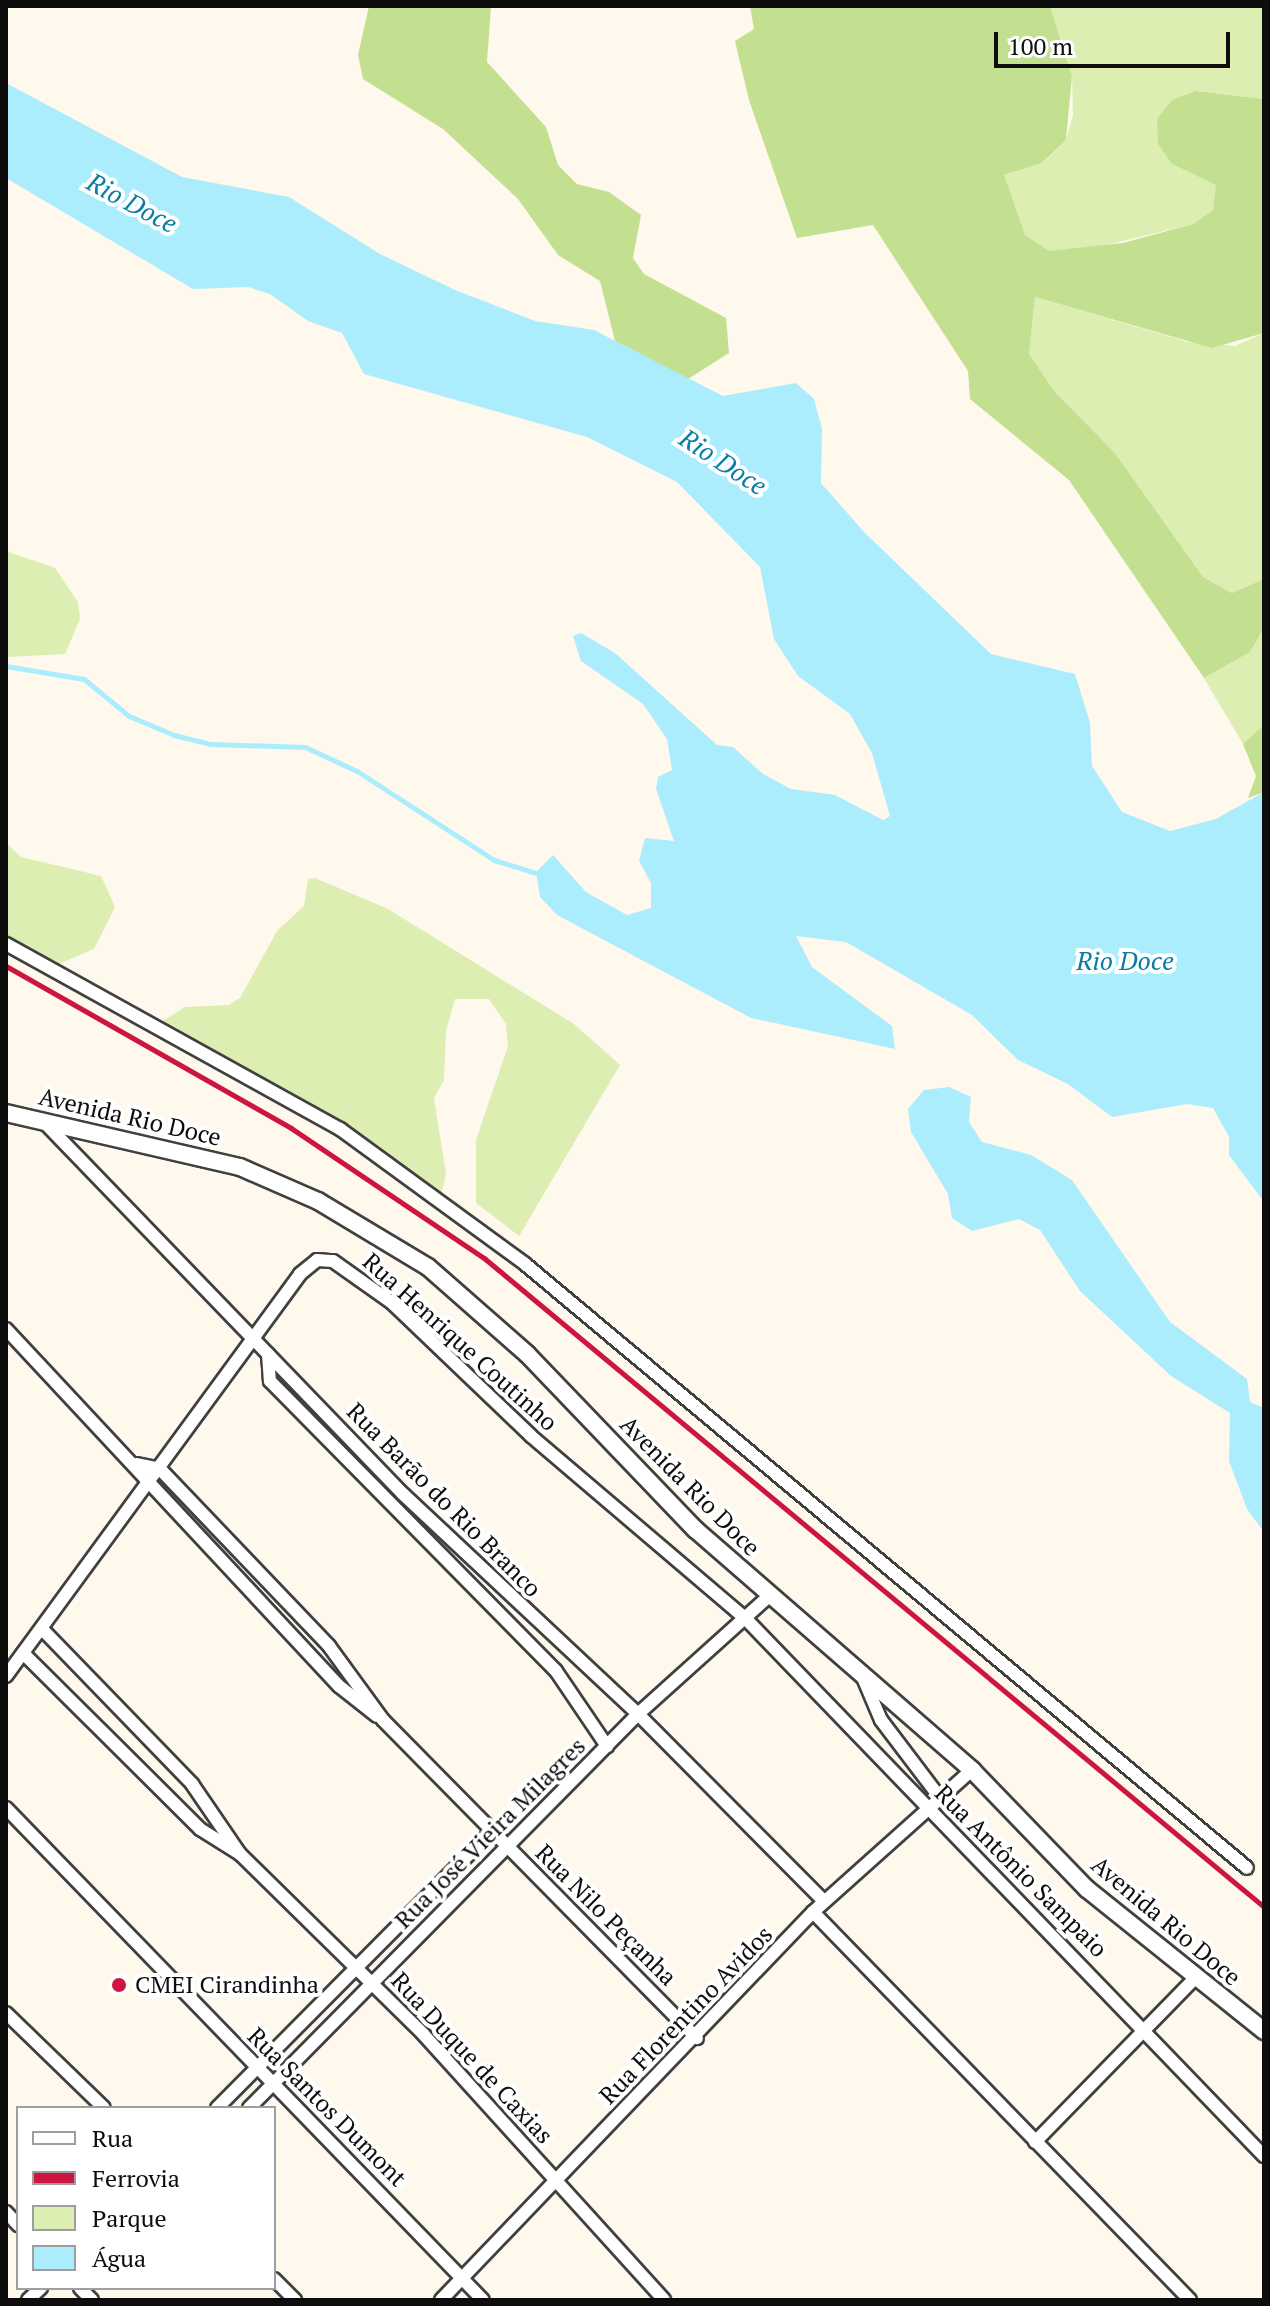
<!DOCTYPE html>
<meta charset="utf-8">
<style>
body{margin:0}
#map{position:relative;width:1270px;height:2306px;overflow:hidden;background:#fff8ed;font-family:"PT Serif",serif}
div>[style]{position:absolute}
.green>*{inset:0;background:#dceeb2}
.forest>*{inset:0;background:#c3e090}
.water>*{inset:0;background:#abedfd}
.stream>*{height:5px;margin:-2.5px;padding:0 2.5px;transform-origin:2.5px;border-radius:2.5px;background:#abedfd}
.roads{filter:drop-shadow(2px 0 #404040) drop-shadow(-2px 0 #404040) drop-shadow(0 2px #404040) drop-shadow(0 -2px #404040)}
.minor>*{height:12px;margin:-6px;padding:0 6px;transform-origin:6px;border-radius:6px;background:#fff}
.tertiary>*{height:16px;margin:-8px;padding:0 8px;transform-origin:8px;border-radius:8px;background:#fff}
.rail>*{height:5px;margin:-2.5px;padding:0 2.5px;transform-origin:2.5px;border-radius:2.5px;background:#cc1641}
.dots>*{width:22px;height:22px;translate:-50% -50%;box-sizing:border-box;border:4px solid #fff;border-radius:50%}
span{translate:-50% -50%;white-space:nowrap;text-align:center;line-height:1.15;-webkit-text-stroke:8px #fff;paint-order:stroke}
.street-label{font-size:24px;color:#0d0d0d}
.poi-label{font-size:24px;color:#0d0d0d}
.left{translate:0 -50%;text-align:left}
.water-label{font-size:26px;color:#097da4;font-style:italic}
.frame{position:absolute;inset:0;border:8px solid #0d0d0d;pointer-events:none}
.legend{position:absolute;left:16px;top:2106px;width:260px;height:184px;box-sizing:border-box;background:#fff;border:2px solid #9e9e9e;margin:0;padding:10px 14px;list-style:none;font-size:24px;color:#0d0d0d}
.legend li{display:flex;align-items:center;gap:16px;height:40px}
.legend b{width:40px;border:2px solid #9e9e9e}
.scale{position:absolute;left:994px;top:32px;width:236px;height:36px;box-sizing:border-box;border:4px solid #0d0d0d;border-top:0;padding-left:10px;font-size:24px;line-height:28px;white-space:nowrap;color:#0d0d0d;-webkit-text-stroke:6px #fff;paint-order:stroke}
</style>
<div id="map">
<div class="green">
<div style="clip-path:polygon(1050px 6px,1264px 6px,1264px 99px,1196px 91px,1172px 164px,1217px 185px,1213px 210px,1193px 224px,1098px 247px,1049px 251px,1025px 236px,1003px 175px,1043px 163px,1066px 140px,1073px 115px,1072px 76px)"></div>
<div style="clip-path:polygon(1035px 297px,1188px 342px,1235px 346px,1264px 333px,1264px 579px,1232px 593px,1203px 577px,1115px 453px,1055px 392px,1029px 354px)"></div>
<div style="clip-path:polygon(6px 551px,55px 568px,78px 602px,80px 619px,65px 654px,6px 657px)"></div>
<div style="clip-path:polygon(1264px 628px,1264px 725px,1243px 744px,1204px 678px,1250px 652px)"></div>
<div style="clip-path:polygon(6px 843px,21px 857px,101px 876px,115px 907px,94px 949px,49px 968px,6px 944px)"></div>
<div style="clip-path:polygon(315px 878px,388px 909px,574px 1024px,620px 1065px,519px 1236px,476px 1203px,476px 1140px,508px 1046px,506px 1024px,489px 999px,455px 999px,446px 1031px,444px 1080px,434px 1098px,446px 1174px,440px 1199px,153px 1027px,185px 1007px,229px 1005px,240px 998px,277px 931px,304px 906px,308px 879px)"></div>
</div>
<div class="forest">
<div style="clip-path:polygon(369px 6px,491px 6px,487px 62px,546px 127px,558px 165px,577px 184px,609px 192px,641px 215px,633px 258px,644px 274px,726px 318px,729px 353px,688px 379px,615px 341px,600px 281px,558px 255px,518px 199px,443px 129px,363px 79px,358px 55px)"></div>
<div style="clip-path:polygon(750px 6px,1050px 6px,1072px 76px,1066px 140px,1042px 163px,1004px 175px,1025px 235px,1049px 251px,1123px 243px,1193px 224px,1213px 210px,1216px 185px,1172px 164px,1158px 144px,1157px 119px,1172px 100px,1196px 91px,1264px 99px,1264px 333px,1212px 348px,1035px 297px,1029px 354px,1055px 392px,1115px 453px,1203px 577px,1232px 593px,1264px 579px,1264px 628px,1250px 652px,1204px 678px,1069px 480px,970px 399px,968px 371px,873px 225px,797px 238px,749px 100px,735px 41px,754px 29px)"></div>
<div style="clip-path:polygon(1264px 725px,1264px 792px,1248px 798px,1256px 776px,1243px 744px)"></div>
</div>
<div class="water">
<div style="clip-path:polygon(6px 83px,182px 177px,289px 197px,380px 254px,455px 290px,535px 321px,594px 330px,723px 396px,796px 383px,814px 399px,822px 429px,821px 483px,864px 532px,991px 654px,1075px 674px,1090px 723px,1092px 766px,1122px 812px,1170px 831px,1216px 819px,1264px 792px,1264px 1202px,1229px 1155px,1229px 1137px,1213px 1108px,1187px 1104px,1112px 1117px,1068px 1084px,1018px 1060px,972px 1015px,846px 942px,796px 936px,812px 967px,892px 1026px,895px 1049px,751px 1018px,557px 915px,540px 897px,536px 872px,553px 855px,586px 892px,627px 915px,651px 908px,651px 883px,639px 861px,645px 838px,674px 841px,656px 789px,658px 777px,672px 770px,667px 739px,643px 704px,581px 661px,573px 636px,581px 633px,615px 653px,717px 745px,733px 747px,763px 774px,791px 789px,835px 795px,883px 820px,890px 816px,872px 753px,850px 714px,798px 676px,774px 639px,760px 567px,677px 482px,587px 437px,364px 374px,342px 333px,308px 321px,270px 294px,248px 287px,193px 289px,6px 178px)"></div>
<div style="clip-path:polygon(949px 1087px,971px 1097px,969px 1122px,982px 1142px,1031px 1155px,1072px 1180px,1170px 1322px,1247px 1379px,1250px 1402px,1264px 1408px,1264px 1532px,1247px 1509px,1229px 1461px,1230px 1413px,1171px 1376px,1080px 1291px,1040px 1230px,1019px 1219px,972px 1231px,952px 1218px,948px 1194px,911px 1132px,908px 1109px,924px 1090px)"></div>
</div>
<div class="stream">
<div style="left:6px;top:666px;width:79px;rotate:9.5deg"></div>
<div style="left:84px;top:679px;width:58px;rotate:39.4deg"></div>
<div style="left:129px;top:716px;width:49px;rotate:22.9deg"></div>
<div style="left:174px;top:735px;width:38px;rotate:14deg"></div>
<div style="left:211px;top:744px;width:94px;rotate:1.8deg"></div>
<div style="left:305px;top:747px;width:57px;rotate:24.8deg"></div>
<div style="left:357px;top:771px;width:163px;rotate:33deg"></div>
<div style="left:494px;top:860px;width:47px;rotate:17.3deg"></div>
</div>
<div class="roads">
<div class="minor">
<div style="left:6px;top:944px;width:382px;rotate:29deg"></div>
<div style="left:340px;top:1129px;width:229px;rotate:36.1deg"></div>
<div style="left:525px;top:1264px;width:941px;rotate:39.91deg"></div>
<div style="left:45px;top:1123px;width:516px;rotate:46.02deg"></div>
<div style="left:403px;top:1494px;width:322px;rotate:43.1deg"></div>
<div style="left:638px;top:1714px;width:264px;rotate:45.2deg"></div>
<div style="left:6px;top:1329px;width:488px;rotate:47deg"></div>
<div style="left:339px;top:1686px;width:48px;rotate:38.3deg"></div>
<div style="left:268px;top:1354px;width:27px;rotate:86deg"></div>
<div style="left:270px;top:1381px;width:407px;rotate:45.4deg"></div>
<div style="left:556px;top:1671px;width:91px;rotate:55.8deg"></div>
<div style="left:137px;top:1464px;width:24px;rotate:12deg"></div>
<div style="left:160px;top:1469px;width:245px;rotate:46.3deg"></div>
<div style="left:329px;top:1646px;width:92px;rotate:53.9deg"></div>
<div style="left:383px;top:1720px;width:447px;rotate:45.4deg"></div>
<div style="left:42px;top:1629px;width:216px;rotate:45.9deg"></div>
<div style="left:192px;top:1784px;width:85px;rotate:55.6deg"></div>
<div style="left:23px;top:1653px;width:250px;rotate:44.8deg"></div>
<div style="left:200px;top:1829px;width:47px;rotate:32deg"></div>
<div style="left:240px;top:1854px;width:257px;rotate:44.5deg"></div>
<div style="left:423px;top:2034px;width:359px;rotate:47.8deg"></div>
<div style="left:6px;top:1676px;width:498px;rotate:-53.8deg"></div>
<div style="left:300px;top:1274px;width:22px;rotate:-39deg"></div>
<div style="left:317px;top:1260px;width:16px;rotate:4deg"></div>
<div style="left:333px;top:1261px;width:72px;rotate:35.4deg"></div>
<div style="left:392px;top:1303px;width:192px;rotate:43.7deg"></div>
<div style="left:531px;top:1436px;width:281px;rotate:40.4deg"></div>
<div style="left:745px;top:1618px;width:748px;rotate:46.03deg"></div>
<div style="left:864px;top:1680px;width:43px;rotate:67deg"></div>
<div style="left:881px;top:1720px;width:99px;rotate:52.8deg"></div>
<div style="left:6px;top:1808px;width:685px;rotate:45.89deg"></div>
<div style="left:813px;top:1912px;width:541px;rotate:45.82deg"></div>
<div style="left:6px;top:2013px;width:136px;rotate:44.1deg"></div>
<div style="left:217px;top:2108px;width:390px;rotate:-45.2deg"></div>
<div style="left:249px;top:2108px;width:554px;rotate:-45.37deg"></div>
<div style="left:638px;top:1714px;width:176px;rotate:-42deg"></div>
<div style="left:1035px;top:2142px;width:228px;rotate:-45.7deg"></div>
<div style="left:6px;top:2212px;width:18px;rotate:47deg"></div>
<div style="left:274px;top:2279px;width:30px;rotate:45deg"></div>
<div style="left:80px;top:2288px;width:17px;rotate:45deg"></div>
<div style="left:28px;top:2300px;width:18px;rotate:-43deg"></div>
<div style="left:441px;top:2300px;width:538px;rotate:-46.21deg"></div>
<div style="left:813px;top:1912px;width:213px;rotate:-41.8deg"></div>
</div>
<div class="tertiary">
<div style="left:6px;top:1113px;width:240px;rotate:13deg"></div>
<div style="left:240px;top:1167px;width:85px;rotate:23.6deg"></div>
<div style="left:318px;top:1201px;width:128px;rotate:31deg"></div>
<div style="left:428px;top:1267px;width:132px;rotate:41.3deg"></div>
<div style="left:527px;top:1354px;width:244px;rotate:46.2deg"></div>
<div style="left:696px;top:1530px;width:366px;rotate:41deg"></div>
<div style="left:972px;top:1770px;width:165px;rotate:46deg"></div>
<div style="left:1087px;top:1889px;width:227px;rotate:38.7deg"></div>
</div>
</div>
<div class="rail">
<div style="left:6px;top:966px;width:328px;rotate:29.6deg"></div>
<div style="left:291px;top:1128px;width:233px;rotate:34deg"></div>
<div style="left:484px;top:1258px;width:1015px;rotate:39.76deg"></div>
</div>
<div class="dots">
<div style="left:119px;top:1985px;background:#cc1641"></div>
</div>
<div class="street-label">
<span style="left:130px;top:1117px;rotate:13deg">Avenida Rio Doce</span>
<span style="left:460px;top:1342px;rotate:42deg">Rua Henrique Coutinho</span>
<span style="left:690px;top:1486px;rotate:45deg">Avenida Rio Doce</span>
<span style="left:444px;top:1500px;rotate:45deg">Rua Barão do Rio Branco</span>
<span style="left:490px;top:1833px;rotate:-45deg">Rua José Vieira Milagres</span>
<span style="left:1021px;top:1871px;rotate:45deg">Rua Antônio Sampaio</span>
<span style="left:606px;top:1915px;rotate:45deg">Rua Nilo Peçanha</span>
<span style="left:1166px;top:1921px;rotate:40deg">Avenida Rio Doce</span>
<span style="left:686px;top:2015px;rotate:-46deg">Rua Florentino Avidos</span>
<span style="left:472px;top:2058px;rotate:47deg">Rua Duque de Caxias</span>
<span style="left:327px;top:2107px;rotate:45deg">Rua Santos Dumont</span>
</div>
<div class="poi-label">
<span class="left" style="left:135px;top:1985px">CMEI Cirandinha</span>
</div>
<div class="water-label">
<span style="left:132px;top:203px;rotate:28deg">Rio Doce</span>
<span style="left:723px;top:462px;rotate:33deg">Rio Doce</span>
<span style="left:1125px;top:961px">Rio Doce</span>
</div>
<div class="frame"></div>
<ul class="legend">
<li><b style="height:10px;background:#fff"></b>Rua</li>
<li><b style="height:10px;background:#cc1641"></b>Ferrovia</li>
<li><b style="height:22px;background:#dceeb2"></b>Parque</li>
<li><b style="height:22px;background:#abedfd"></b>Água</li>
</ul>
<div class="scale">100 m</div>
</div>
